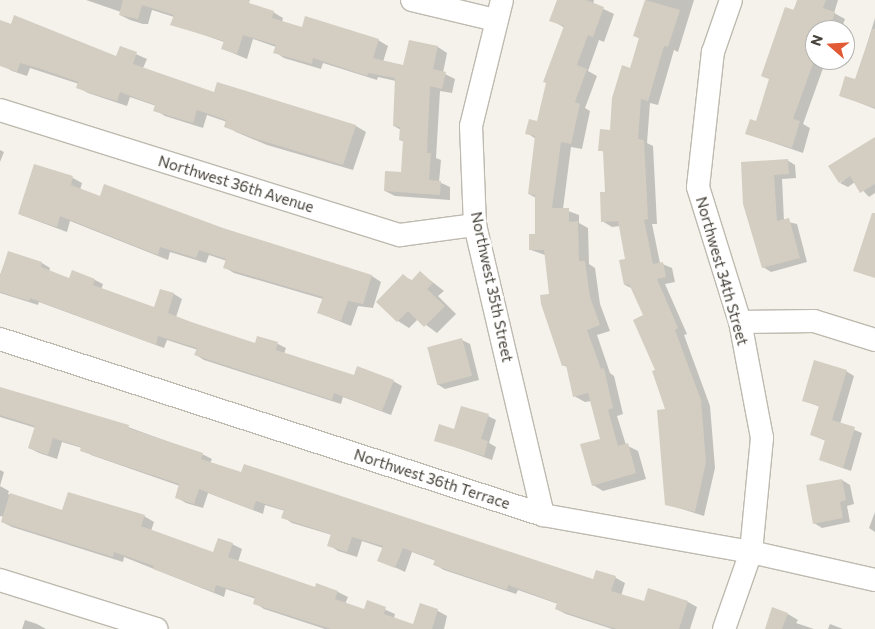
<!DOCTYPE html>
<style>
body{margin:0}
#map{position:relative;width:875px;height:629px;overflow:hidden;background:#f4f2eb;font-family:Commissioner,sans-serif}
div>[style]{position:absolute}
.shadow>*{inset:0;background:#0003}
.building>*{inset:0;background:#d4cec2;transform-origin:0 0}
.roads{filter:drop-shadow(1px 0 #bebaaf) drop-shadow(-1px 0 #bebaaf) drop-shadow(0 1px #bebaaf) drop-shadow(0 -1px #bebaaf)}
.street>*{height:22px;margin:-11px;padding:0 11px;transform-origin:11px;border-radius:11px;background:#fff}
span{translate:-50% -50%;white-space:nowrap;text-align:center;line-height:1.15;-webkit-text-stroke:5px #fff;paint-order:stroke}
.street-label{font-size:15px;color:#47433a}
.north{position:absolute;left:805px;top:20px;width:50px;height:50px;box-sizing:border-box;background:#fff;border:1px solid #b5b4b0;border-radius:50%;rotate:289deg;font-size:14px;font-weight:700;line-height:20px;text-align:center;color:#47433a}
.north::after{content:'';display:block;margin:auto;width:18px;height:22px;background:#e15935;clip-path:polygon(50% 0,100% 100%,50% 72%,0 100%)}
</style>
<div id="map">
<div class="shadow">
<div style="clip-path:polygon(86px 0,235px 0,273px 12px,283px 18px,282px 22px,303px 29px,378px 40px,388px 46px,383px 62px,404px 67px,438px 47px,447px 53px,443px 73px,455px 79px,452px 93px,440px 91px,436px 158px,441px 160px,439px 182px,450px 187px,450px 200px,395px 196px,385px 191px,402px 173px,404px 142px,400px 140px,401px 130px,394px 126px,396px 81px,378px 77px,377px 80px,323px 63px,321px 69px,284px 58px,275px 52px,276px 47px,253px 39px,247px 59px,223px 49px,224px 42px,172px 24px,174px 17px,152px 10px,148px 24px,143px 24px,130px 20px,120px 15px,121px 12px)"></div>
<div style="clip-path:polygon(558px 0,594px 0,593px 4px,614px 14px,604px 42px,599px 40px,588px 71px,597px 76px,585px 108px,590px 111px,582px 149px,571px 147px,563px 209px,579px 215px,579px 223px,588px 228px,589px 264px,595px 268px,600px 304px,610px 331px,597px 335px,610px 373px,614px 376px,623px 414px,617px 416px,626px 445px,638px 451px,646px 479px,603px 491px,593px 485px,601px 440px,591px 401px,585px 402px,574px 396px,567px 367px,563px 365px,545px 255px,531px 250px,537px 235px,536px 198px,529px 194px,536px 139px,527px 133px,538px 122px,565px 28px,551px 20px)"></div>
<div style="clip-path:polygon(646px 0,694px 0,678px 52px,674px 50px,658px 105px,650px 103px,647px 143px,653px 146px,657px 224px,652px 224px,660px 263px,672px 268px,675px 282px,665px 284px,687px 334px,684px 335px,710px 406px,715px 468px,704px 516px,666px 504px,667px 410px,644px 316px,633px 289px,625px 285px,627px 260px,620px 226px,612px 227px,602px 221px,606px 193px,604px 152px,600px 150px,611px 131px,631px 69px,640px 39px,635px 36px)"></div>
<div style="clip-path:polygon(798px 0,838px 0,834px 13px,845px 19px,841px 30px,815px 30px,815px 60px,826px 60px,803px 124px,810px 128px,803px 153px,747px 134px,757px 123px,770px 80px,763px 75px)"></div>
<div style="clip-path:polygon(875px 18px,875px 109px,840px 95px,856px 81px)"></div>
<div style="clip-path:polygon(0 21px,117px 57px,120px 47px,147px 59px,143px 68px,215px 93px,356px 126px,366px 132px,353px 170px,267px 145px,236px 132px,226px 126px,227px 122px,207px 115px,203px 128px,165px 116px,155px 110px,156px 106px,130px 97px,127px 106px,88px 93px,78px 87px,79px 84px,30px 68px,27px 76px,12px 71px,2px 65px,0 59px)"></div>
<div style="clip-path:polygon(0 150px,4px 152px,0 162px)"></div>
<div style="clip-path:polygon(875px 155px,875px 193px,869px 197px,855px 182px,848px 187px,840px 183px)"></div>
<div style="clip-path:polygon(787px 160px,795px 165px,796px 178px,782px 179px,784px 221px,797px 224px,807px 262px,771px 272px,763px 267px,745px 204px)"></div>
<div style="clip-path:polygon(73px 178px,82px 183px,80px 190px,101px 197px,222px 229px,372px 276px,381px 282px,373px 308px,358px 306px,351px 326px,319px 313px,323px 299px,234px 273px,224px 267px,227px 261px,209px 255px,206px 263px,170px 252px,168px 260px,70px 221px,67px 232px,21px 215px)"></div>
<div style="clip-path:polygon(9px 252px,42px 263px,50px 268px,49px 272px,70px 279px,95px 280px,103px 284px,101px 290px,155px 309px,160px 290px,174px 294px,182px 299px,176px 317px,255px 345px,278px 344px,286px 348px,284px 354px,354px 377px,393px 381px,402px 386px,391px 415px,343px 397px,341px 404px,204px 360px,196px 355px,198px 350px,167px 340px,164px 348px,39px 302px,38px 305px,0 293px,0 275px)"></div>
<div style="clip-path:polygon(421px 273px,444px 291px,438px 296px,456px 314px,437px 333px,418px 319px,409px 328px,398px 321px,404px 276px,413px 281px)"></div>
<div style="clip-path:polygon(462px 340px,470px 344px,479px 380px,445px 389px,437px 384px)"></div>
<div style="clip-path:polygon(846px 371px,854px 376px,840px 424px,862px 433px,851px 471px,820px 460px,826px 441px,812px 435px,820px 407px,803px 400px)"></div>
<div style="clip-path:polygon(0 389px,128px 427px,202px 454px,212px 459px,210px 463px,594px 580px,597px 572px,616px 578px,625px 583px,621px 596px,645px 603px,688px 602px,697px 607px,690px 629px,612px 629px,566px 614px,556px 609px,558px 604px,518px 590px,516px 594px,444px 570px,435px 565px,436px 561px,412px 552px,405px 572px,379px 560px,383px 548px,362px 541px,357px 557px,338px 551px,329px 545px,332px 535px,292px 523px,283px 517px,285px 511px,265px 505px,263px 514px,208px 493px,203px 508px,186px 503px,176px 497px,180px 486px,91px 455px,82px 448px,62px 442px,57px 459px,39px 453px,29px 448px,36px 428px,0 417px)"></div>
<div style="clip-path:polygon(488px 416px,496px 420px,489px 443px,496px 447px,492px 460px,435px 440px)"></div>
<div style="clip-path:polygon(0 470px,4px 472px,0 486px)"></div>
<div style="clip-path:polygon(842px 480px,850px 485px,854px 504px,847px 506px,850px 522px,822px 528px,814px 523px)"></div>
<div style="clip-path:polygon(0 486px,9px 491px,8px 494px,63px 512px,144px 516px,154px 522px,151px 531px,214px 554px,232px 544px,242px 549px,238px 562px,316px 589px,317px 585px,338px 592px,348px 597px,345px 604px,364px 611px,368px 602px,395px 614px,394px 618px,414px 626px,421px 605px,438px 611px,447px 616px,444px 629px,325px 629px,264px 609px,255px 603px,256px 599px,226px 589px,224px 597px,124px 557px,123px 562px,12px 527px,2px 522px,4px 517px,0 516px)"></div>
<div style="clip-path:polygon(875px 512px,875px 532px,869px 528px)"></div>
<div style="clip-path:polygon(788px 614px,798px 620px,796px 623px,814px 629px,766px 629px)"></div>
<div style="clip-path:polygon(25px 620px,37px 624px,46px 629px,22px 629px)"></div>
<div style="clip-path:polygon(830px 624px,843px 629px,828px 629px)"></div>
</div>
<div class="building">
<div style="clip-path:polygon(123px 0,250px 0,249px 3px,274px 11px,272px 18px,302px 27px,305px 16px,379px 39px,373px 58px,403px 65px,409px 40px,438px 46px,433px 69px,446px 72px,442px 89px,430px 86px,427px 153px,431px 153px,429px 180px,441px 181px,440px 195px,384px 191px,385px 171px,401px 172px,403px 141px,399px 140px,400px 127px,393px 126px,395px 78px,368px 73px,367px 76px,313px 58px,312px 64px,273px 53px,276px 45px,243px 35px,237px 54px,221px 49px,224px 41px,170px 25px,174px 15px,142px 5px,138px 19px,119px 15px)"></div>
<div style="clip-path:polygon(557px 0,586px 0,604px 7px,593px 37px,588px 35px,577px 65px,587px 69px,575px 102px,580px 104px,571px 144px,561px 142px,552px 208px,569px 208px,569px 222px,578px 221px,579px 261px,585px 261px,590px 297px,600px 325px,587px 330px,601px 369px,604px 368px,613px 408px,608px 410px,618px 446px,628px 443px,636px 473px,592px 486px,580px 444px,600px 439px,588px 393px,573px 397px,566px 365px,562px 366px,541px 304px,540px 295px,549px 294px,544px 250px,529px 250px,529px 234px,535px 234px,535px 195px,528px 194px,535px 136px,525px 134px,529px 119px,537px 121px,546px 83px,543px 82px,564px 26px,549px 21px)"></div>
<div style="clip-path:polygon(645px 0,680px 10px,668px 47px,664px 46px,648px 101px,641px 99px,638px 139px,644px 140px,648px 219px,644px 220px,653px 264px,663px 262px,666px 277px,657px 279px,678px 328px,675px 330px,701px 400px,706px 462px,695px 512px,665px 505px,657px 410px,665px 409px,652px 371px,655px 370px,633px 320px,643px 315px,629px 284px,624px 285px,619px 260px,625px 259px,618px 221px,601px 222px,600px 192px,605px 192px,603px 151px,598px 151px,600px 129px,610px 130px,612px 98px,622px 65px,630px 68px,639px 38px,633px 36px)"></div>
<div style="clip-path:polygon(797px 0,826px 0,823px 8px,835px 12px,829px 30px,815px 30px,815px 58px,793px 119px,800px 121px,792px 148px,745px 134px,750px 119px,756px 121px,769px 79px,761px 76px,785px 7px,794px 10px)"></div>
<div style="clip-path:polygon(14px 15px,116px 56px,120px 46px,137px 52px,133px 64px,214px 92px,217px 82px,356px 125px,343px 165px,256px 139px,224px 127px,226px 120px,197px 110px,193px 123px,153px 111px,155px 105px,120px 92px,117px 101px,90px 93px,76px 88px,78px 82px,41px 69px,20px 63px,17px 72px,0 66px,0 20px,11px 24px)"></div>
<div style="clip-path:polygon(872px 29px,875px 29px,875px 108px,839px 96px,845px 76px,855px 79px)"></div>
<div style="clip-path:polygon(875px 137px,875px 184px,860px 193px,850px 176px,839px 183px,828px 166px)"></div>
<div style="clip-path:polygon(788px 159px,789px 174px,774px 175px,777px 221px,789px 218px,800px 258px,762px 268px,743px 204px,741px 162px)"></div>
<div style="clip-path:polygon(34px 164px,73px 176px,71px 185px,100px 196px,104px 184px,223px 228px,372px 275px,363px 304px,348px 301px,341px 321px,317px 313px,323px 297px,223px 268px,226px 259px,199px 250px,196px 258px,160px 247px,158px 255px,60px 216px,57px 227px,18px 214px)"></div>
<div style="clip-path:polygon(872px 213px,875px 213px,875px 278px,853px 271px)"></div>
<div style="clip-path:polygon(8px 251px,42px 262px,41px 267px,69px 278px,72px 270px,95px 279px,93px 285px,154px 307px,160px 289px,174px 293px,168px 313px,191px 322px,255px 343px,257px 336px,278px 342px,276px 350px,354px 375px,357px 366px,394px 380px,382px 411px,334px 393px,332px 400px,194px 355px,197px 348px,158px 336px,156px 345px,30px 298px,29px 301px,0 292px,0 276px)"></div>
<div style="clip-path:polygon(420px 271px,433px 283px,427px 289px,445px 306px,424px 327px,408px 311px,397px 322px,376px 302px,403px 274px,411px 281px)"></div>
<div style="left:462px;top:338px;width:39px;height:36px;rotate:75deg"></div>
<div style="clip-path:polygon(814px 360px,847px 370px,832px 420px,855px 427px,843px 468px,819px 460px,825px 440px,810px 435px,819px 406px,802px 401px)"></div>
<div style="clip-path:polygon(0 387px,129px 425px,128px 428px,203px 453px,201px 459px,241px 472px,244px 464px,593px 579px,596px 570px,616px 576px,611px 591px,644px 601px,648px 588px,688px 601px,679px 629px,616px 629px,555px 609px,557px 603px,508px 585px,507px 590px,433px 565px,435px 560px,403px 548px,395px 568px,377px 561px,383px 546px,352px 537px,347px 552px,327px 546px,331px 534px,281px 518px,284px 510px,256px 501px,253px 510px,199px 489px,194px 504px,175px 498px,179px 484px,80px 451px,81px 447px,53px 438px,48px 455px,28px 448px,35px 426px,0 415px)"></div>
<div style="clip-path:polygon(461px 406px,489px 414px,481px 439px,488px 441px,484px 456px,434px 441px,439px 424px,454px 429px)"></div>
<div style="clip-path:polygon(842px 479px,846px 500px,840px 502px,843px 518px,813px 524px,806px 485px)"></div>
<div style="clip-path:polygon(68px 492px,145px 515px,141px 526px,213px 552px,218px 538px,233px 543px,228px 557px,315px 587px,316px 583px,338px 591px,335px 599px,364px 609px,367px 600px,386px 607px,384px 614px,413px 624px,420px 603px,438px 609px,432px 629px,331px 629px,253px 604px,255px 597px,216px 585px,214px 592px,153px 569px,154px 566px,114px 552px,113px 557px,1px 522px,10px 493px,62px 510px)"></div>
<div style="clip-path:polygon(772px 607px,788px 613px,782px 629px,765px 629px)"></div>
</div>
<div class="roads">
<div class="street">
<div style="left:412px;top:0;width:85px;rotate:13.5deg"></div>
<div style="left:502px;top:0;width:130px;rotate:103.8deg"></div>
<div style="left:471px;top:126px;width:99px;rotate:87.7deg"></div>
<div style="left:475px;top:225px;width:298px;rotate:76.8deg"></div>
<div style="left:0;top:110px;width:419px;rotate:17.4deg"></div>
<div style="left:400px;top:235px;width:76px;rotate:-7.6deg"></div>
<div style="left:740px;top:322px;width:74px;rotate:-0.8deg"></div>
<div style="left:814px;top:321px;width:64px;rotate:17.3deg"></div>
<div style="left:0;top:339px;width:571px;rotate:17.96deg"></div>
<div style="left:543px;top:515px;width:211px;rotate:10.1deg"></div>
<div style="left:751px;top:552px;width:127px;rotate:12.7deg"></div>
<div style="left:0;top:580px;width:164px;rotate:17.4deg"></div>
<div style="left:724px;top:629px;width:82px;rotate:-70.7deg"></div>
<div style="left:751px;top:552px;width:115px;rotate:-84.5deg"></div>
<div style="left:762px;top:438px;width:118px;rotate:-100.7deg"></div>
<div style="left:740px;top:322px;width:141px;rotate:-107.3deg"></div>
<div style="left:698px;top:187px;width:136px;rotate:-83.7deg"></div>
<div style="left:713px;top:52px;width:55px;rotate:-70.9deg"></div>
</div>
</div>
<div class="street-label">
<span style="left:236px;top:184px;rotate:17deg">Northwest 36th Avenue</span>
<span style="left:722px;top:271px;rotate:74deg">Northwest 34th Street</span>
<span style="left:492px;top:287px;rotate:78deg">Northwest 35th Street</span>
<span style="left:432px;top:479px;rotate:18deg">Northwest 36th Terrace</span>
</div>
<div class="north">N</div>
</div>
